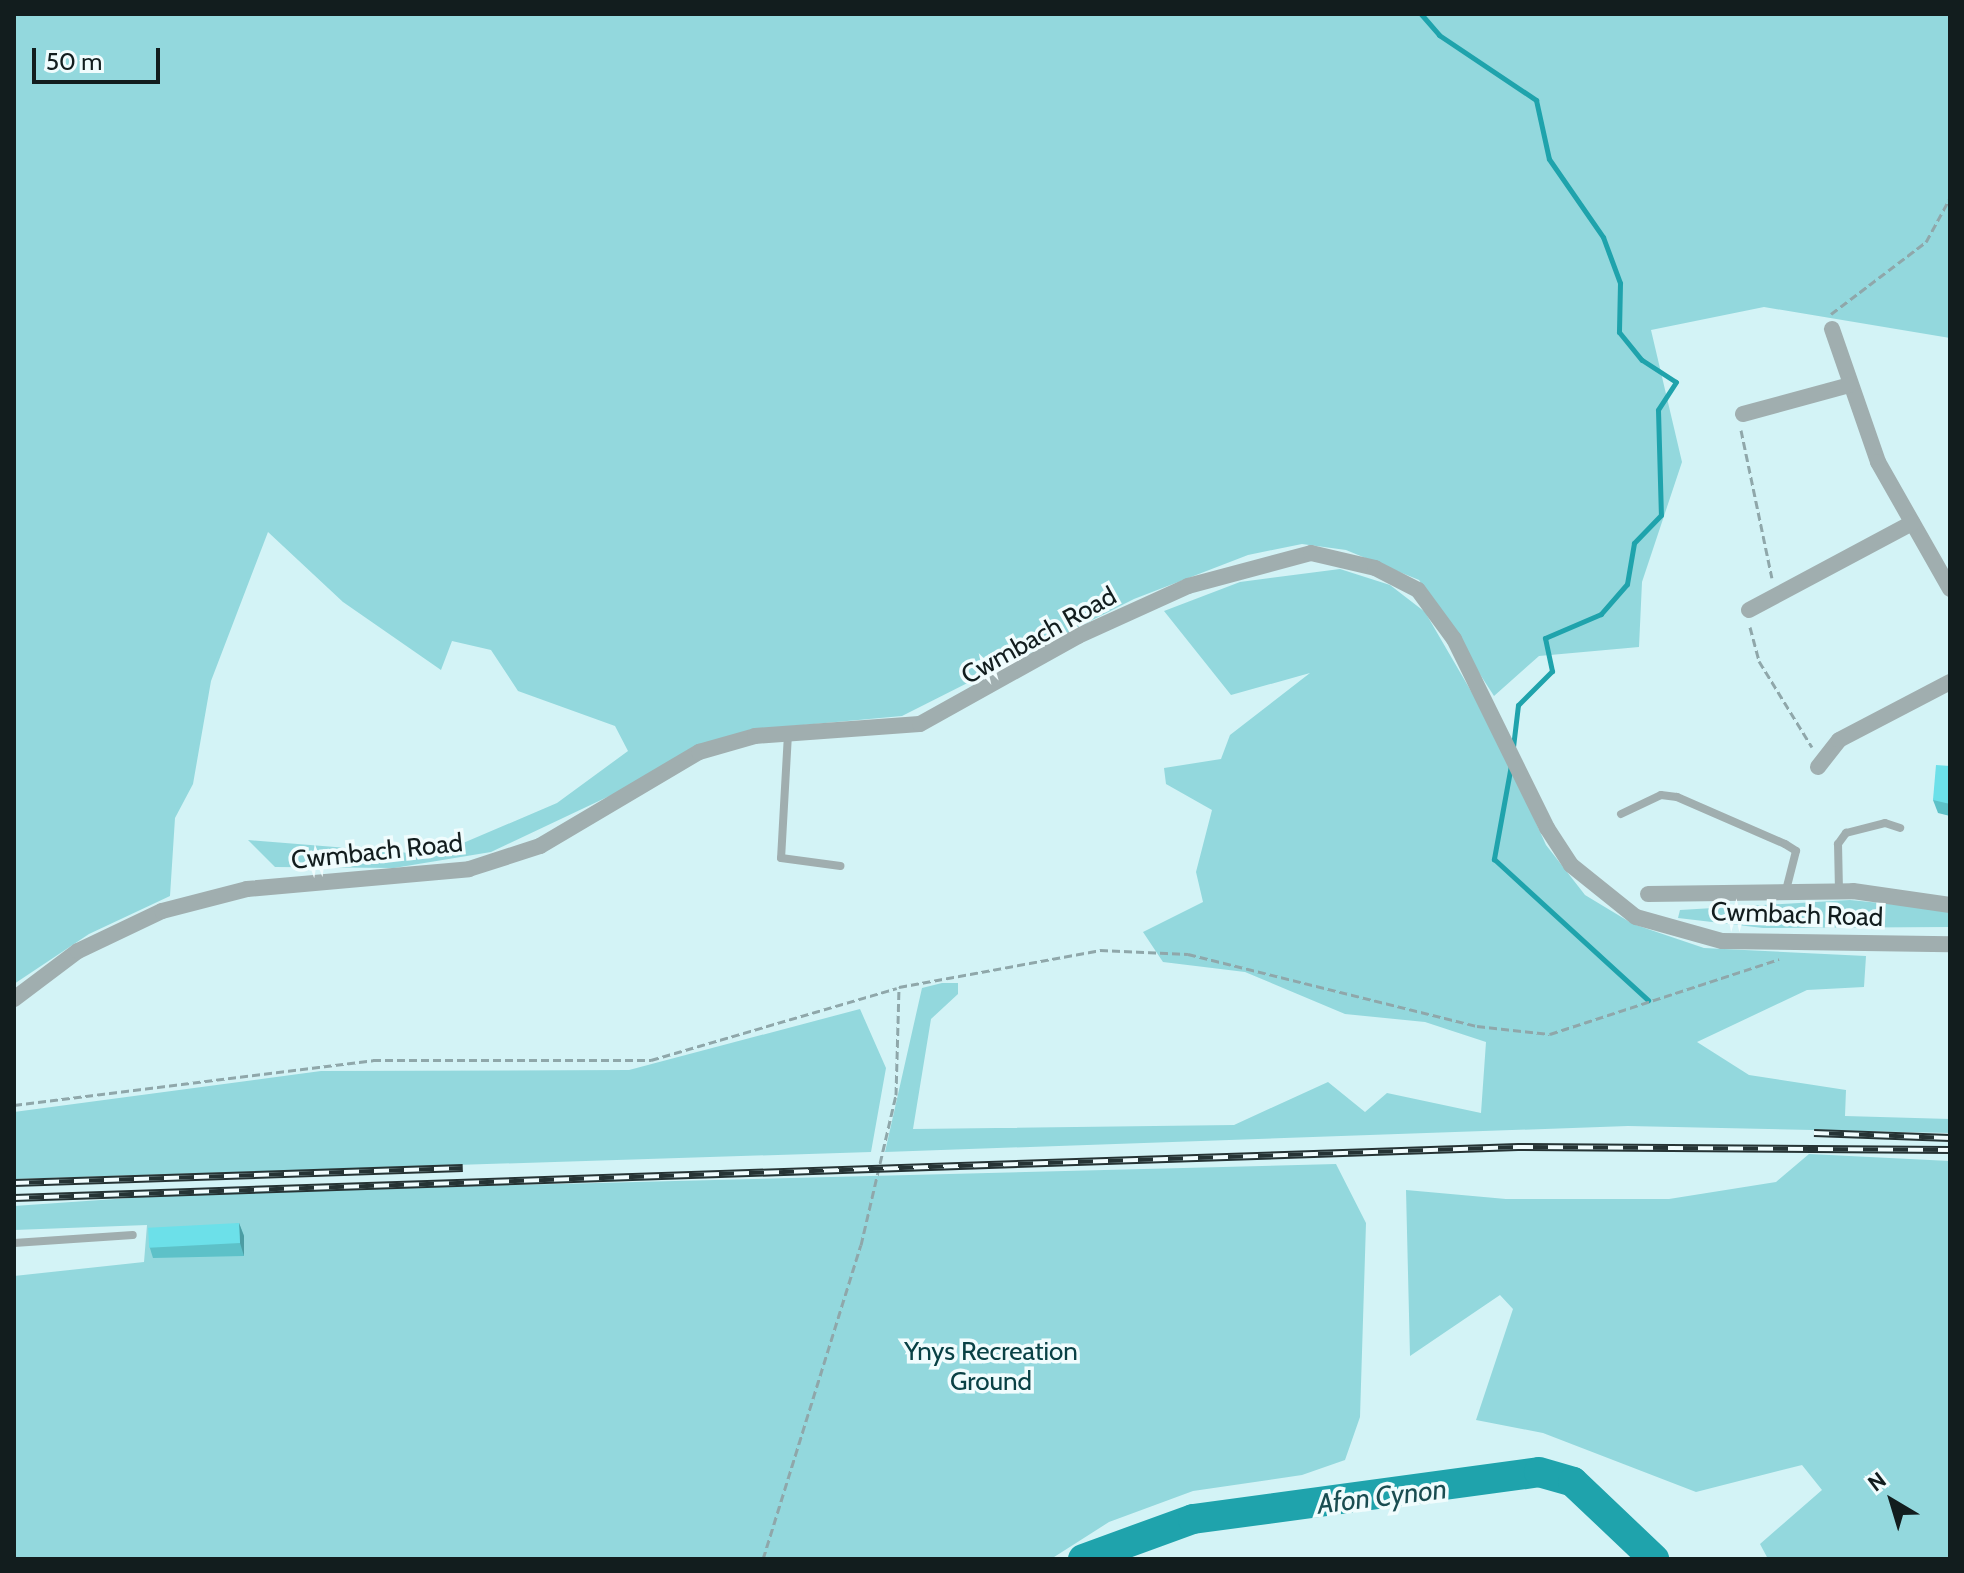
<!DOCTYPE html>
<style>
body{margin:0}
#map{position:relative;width:1964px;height:1573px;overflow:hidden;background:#d3f3f6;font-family:Cabin,sans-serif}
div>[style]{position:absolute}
.green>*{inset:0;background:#93d8dd}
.stream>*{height:5px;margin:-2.5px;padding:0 2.5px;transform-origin:2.5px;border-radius:2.5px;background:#1fa3ac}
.river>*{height:30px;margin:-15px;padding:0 15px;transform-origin:15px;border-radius:15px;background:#1fa3ac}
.path>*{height:3px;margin-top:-1.5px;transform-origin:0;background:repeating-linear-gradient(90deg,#8fa7aa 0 8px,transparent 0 12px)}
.service>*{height:8px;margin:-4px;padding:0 4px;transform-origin:4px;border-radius:4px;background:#a0aeaf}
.minor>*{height:16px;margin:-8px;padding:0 8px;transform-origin:8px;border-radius:8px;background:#a0aeaf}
.rail>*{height:8px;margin-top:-4px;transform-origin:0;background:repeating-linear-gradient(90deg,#f0fcfd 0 15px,#263435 0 30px);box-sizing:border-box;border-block:2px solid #263435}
.wall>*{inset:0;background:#5dc1c8}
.shaded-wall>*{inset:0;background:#4c9da3}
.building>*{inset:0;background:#6ce0e9;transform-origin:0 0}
span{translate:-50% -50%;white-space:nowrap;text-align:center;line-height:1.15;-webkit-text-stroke:7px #f0fcfd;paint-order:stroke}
.street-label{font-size:26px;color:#121d1e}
.park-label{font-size:26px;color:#094145}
.water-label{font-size:28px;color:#1a4d51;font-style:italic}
.frame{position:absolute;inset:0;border:16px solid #121d1e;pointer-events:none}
.north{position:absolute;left:1852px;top:1461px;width:80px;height:80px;-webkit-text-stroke:6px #f0fcfd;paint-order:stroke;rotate:322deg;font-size:22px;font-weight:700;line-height:32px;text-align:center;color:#121d1e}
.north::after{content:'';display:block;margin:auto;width:28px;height:36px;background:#121d1e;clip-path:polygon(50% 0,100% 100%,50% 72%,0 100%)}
.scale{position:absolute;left:32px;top:48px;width:128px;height:36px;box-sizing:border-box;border:4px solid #121d1e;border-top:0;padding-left:10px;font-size:24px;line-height:28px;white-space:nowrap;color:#121d1e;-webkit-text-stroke:6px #f0fcfd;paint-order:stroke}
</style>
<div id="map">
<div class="green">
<div style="clip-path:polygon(14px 14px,1950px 14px,1950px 338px,1764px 307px,1651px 330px,1682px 462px,1642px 582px,1639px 647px,1539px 656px,1494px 696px,1419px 580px,1346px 550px,1302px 544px,1248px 555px,1134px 599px,902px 716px,749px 730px,491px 852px,394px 868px,275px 867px,248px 840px,435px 855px,557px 803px,628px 751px,615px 726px,518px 691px,491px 650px,452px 641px,441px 670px,343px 602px,268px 532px,211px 681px,193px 784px,175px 818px,170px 896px,89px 934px,14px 984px)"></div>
<div style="clip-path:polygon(1340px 569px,1390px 585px,1425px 612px,1496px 734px,1546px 845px,1585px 895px,1633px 924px,1704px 948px,1866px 956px,1864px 987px,1807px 990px,1697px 1042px,1749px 1075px,1846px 1090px,1845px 1116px,1950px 1119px,1950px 1133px,1628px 1126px,885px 1152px,922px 988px,942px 983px,958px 983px,958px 994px,931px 1019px,913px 1129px,1234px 1125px,1328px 1082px,1365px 1112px,1387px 1093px,1481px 1113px,1486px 1042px,1425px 1022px,1345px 1014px,1245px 972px,1163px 962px,1143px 932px,1203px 902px,1196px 872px,1212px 810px,1166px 784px,1164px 768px,1221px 759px,1230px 735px,1310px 673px,1231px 695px,1164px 611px,1240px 582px)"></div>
<div style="clip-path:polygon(1850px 900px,1950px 910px,1950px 927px,1763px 928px,1678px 918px,1680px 910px)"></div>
<div style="clip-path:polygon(860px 1009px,886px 1068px,871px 1152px,14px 1179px,14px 1112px,321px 1071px,629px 1070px)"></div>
<div style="clip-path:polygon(1809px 1154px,1950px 1161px,1950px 1559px,1768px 1559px,1760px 1544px,1822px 1490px,1802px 1465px,1696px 1492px,1543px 1433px,1476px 1420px,1513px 1309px,1500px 1295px,1410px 1356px,1406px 1190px,1506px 1199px,1669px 1199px,1776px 1182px)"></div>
<div style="clip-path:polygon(1336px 1164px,1366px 1223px,1360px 1417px,1345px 1460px,1302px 1475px,1193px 1491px,1109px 1522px,1051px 1559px,14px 1559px,14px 1276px,144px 1262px,147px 1225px,14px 1230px,14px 1206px,202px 1193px)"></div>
</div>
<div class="stream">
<div style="left:1421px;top:14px;width:28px;rotate:49deg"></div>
<div style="left:1439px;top:35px;width:117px;rotate:33.8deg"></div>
<div style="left:1536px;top:100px;width:60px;rotate:77.6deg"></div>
<div style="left:1549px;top:159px;width:95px;rotate:55.3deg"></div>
<div style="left:1603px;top:237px;width:49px;rotate:69.7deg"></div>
<div style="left:1620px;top:283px;width:49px;rotate:91.2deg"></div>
<div style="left:1619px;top:332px;width:36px;rotate:51deg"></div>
<div style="left:1642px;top:360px;width:40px;rotate:32.9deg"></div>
<div style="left:1676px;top:382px;width:33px;rotate:123deg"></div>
<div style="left:1658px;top:410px;width:105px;rotate:88.4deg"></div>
<div style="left:1661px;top:515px;width:39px;rotate:134deg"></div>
<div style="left:1634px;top:543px;width:42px;rotate:99.7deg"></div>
<div style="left:1627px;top:584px;width:40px;rotate:131deg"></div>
<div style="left:1601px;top:614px;width:61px;rotate:156.8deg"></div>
<div style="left:1545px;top:638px;width:34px;rotate:78deg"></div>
<div style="left:1552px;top:671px;width:48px;rotate:135deg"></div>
<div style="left:1518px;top:705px;width:42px;rotate:96.8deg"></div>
<div style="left:1511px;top:765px;width:96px;rotate:100.3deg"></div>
<div style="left:1494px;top:859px;width:209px;rotate:42.5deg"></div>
</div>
<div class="river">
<div style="left:1083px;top:1559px;width:117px;rotate:-20deg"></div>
<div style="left:1193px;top:1519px;width:349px;rotate:-7.7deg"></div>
<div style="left:1539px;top:1472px;width:35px;rotate:16deg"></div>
<div style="left:1573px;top:1482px;width:112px;rotate:43.5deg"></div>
</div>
<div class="path">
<div style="left:1831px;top:314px;width:119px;rotate:-37.2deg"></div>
<div style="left:1926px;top:242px;width:50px;rotate:-61.4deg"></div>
<div style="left:1741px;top:430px;width:151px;rotate:78.2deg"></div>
<div style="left:1750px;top:627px;width:35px;rotate:75deg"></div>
<div style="left:1759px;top:661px;width:101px;rotate:58.4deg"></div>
<div style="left:14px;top:1105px;width:362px;rotate:-7.1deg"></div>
<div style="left:373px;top:1060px;width:278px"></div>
<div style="left:651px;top:1060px;width:256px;rotate:-16.3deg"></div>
<div style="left:763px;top:1559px;width:329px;rotate:-72.7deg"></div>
<div style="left:861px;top:1245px;width:154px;rotate:-76.9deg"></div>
<div style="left:896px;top:1095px;width:108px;rotate:-88.4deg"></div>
<div style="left:899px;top:987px;width:204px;rotate:-10.4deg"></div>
<div style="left:1100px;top:950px;width:88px;rotate:2.6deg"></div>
<div style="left:1188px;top:954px;width:298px;rotate:14deg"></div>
<div style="left:1477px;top:1026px;width:73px;rotate:6.3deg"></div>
<div style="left:1550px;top:1034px;width:241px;rotate:-18.1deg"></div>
</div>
<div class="service">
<div style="left:788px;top:734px;width:124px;rotate:93.2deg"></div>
<div style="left:781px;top:858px;width:60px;rotate:7.7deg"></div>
<div style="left:1621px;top:814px;width:44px;rotate:-25.4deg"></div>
<div style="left:1661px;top:795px;width:16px;rotate:7deg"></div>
<div style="left:1677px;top:797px;width:118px;rotate:23.5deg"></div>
<div style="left:1785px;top:844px;width:13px;rotate:32deg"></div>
<div style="left:1796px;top:851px;width:44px;rotate:104.3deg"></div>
<div style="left:1839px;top:891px;width:47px;rotate:-91.2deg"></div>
<div style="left:1838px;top:844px;width:14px;rotate:-54deg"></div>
<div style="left:1846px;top:833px;width:40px;rotate:-14.4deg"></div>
<div style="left:1885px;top:823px;width:16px;rotate:18deg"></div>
<div style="left:14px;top:1243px;width:119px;rotate:-3.8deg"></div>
</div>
<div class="minor">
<div style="left:1832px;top:329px;width:141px;rotate:70.9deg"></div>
<div style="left:1878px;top:462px;width:146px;rotate:60.4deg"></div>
<div style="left:1743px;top:414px;width:111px;rotate:-15.2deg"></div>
<div style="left:1749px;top:610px;width:185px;rotate:-28.1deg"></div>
<div style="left:1818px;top:767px;width:34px;rotate:-52deg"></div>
<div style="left:1839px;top:740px;width:125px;rotate:-27.6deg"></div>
<div style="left:1648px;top:894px;width:205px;rotate:-0.8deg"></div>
<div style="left:1853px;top:891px;width:98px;rotate:8.2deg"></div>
<div style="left:14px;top:999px;width:80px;rotate:-36.9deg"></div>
<div style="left:78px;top:951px;width:93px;rotate:-25.5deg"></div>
<div style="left:162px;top:911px;width:88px;rotate:-14.5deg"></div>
<div style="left:247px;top:889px;width:223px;rotate:-5.1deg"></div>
<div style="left:469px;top:869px;width:75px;rotate:-17.9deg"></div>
<div style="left:540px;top:846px;width:185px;rotate:-30.6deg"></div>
<div style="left:699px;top:752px;width:58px;rotate:-15.9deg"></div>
<div style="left:755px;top:736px;width:165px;rotate:-4.2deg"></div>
<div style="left:920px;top:724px;width:181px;rotate:-29.1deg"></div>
<div style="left:1078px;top:636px;width:121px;rotate:-24.4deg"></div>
<div style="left:1188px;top:586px;width:127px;rotate:-15deg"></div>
<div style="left:1311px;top:553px;width:66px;rotate:13.2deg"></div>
<div style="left:1375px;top:568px;width:48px;rotate:27.1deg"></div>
<div style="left:1418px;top:590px;width:61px;rotate:53.7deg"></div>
<div style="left:1454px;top:639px;width:211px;rotate:63.8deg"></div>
<div style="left:1547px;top:828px;width:44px;rotate:57deg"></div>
<div style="left:1571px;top:865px;width:83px;rotate:38.7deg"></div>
<div style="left:1636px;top:917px;width:89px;rotate:15.6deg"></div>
<div style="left:1722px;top:941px;width:228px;rotate:0.8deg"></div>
</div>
<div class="rail">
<div style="left:1814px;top:1133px;width:136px;rotate:2.1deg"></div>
<div style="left:14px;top:1183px;width:449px;rotate:-1.9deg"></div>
<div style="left:14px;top:1198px;width:1505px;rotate:-1.94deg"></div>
<div style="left:1518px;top:1147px;width:432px;rotate:0.4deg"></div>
</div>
<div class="wall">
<div style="clip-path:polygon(1950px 766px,1950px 816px,1938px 813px,1933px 800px)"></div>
<div style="clip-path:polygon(239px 1223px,244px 1236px,244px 1256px,153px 1258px,149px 1245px)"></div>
</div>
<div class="shaded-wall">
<div style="clip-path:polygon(239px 1223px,244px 1236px,244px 1256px,240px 1243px)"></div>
</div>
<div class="building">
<div style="clip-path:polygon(1936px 765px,1950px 766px,1950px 804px,1933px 800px)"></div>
<div style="left:239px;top:1223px;width:20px;height:91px;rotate:87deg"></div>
</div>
<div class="street-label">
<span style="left:1039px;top:636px;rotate:-29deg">Cwmbach Road</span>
<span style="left:377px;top:852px;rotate:-6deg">Cwmbach Road</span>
<span style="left:1797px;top:915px;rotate:2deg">Cwmbach Road</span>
</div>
<div class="park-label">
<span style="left:991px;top:1367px">Ynys Recreation<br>Ground</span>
</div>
<div class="water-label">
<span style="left:1382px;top:1496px;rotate:-7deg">Afon Cynon</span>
</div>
<div class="frame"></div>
<div class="north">N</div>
<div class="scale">50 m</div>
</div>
